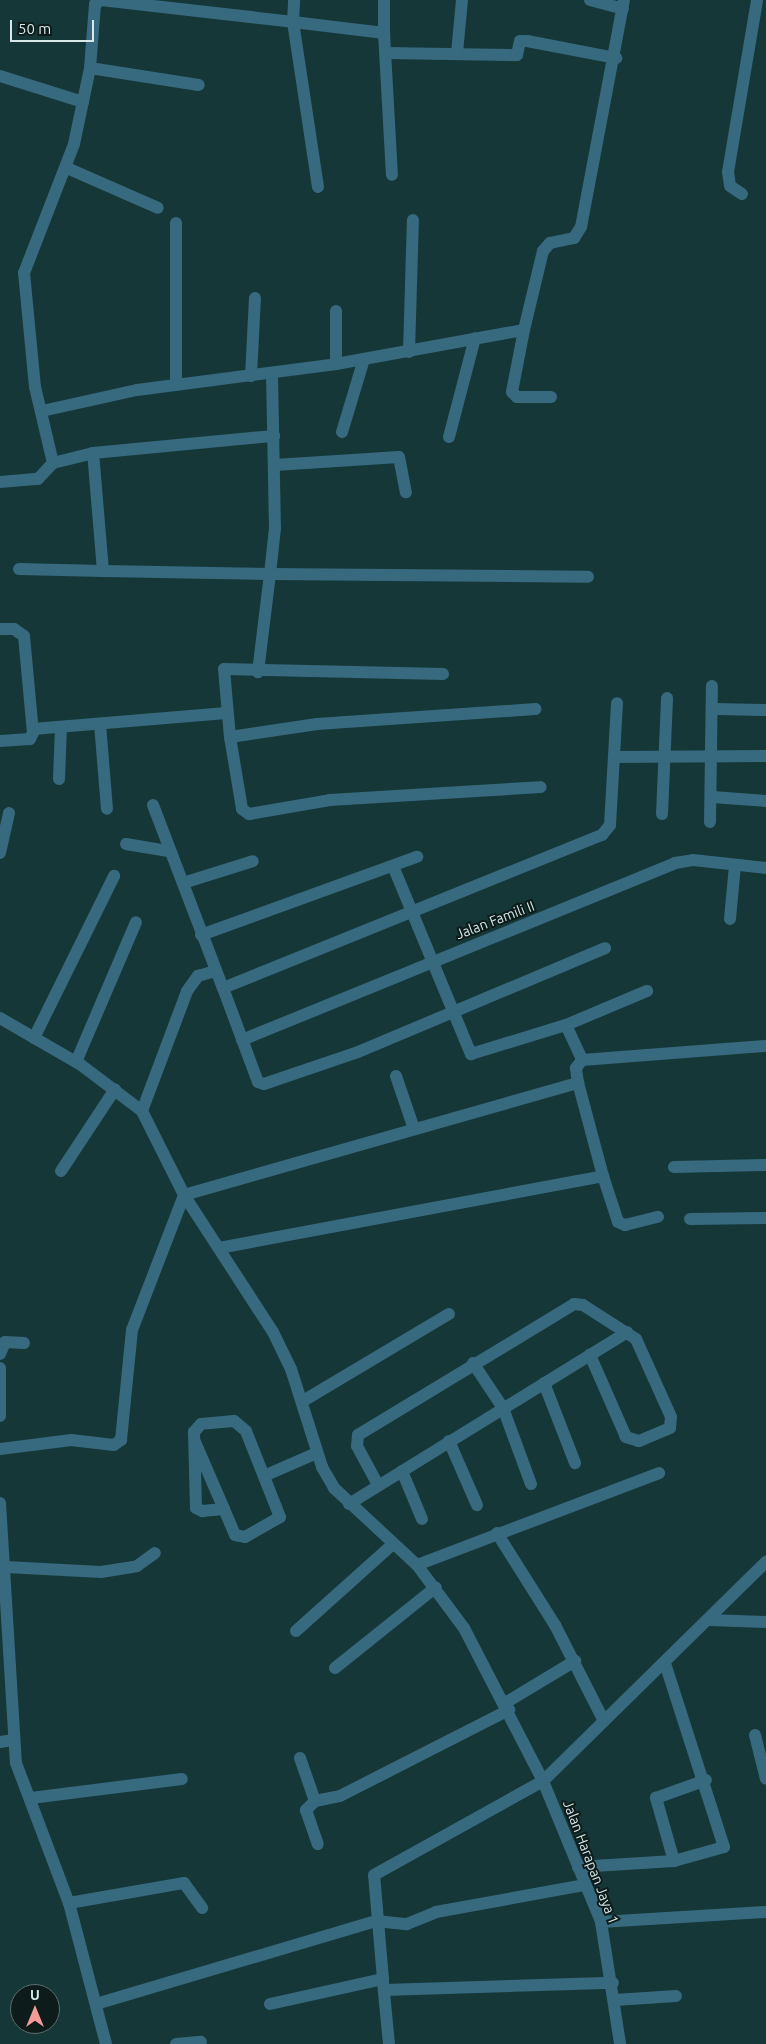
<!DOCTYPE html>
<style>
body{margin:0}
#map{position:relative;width:766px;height:2044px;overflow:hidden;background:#153737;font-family:Ubuntu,sans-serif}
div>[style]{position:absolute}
.minor>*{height:12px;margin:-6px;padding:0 6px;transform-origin:6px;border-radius:6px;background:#37697f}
span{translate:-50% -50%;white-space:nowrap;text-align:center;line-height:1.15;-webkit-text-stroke:4px #0d1c1b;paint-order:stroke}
.street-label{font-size:14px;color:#d6e9e8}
.north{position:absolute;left:10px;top:1984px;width:50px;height:50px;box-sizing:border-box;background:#0d1c1b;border:1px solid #5d6e6d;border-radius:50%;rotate:0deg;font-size:14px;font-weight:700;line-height:20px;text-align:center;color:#d6e9e8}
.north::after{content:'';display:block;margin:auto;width:18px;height:22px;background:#f59b97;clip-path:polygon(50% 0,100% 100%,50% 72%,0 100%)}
.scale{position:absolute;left:10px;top:20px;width:84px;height:22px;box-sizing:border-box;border:2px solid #d6e9e8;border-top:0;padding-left:6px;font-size:15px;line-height:18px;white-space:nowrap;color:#d6e9e8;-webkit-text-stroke:4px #0d1c1b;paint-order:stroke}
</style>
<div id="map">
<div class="minor">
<div style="left:590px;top:0;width:34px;rotate:15deg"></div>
<div style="left:384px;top:33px;width:33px;rotate:-90deg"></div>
<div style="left:386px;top:53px;width:131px;rotate:0.9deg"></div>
<div style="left:517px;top:55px;width:14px;rotate:-78deg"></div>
<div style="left:520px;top:41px;width:7px"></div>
<div style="left:527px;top:41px;width:91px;rotate:10.8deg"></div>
<div style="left:457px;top:53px;width:53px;rotate:-84.6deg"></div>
<div style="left:90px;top:68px;width:110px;rotate:8.9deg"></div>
<div style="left:0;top:76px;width:87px;rotate:17.4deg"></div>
<div style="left:67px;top:168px;width:99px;rotate:23.7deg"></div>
<div style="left:318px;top:187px;width:167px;rotate:-98.6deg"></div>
<div style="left:293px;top:22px;width:92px;rotate:6.9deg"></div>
<div style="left:384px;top:33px;width:142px;rotate:86.8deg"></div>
<div style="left:742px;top:194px;width:14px;rotate:-146deg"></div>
<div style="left:730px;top:186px;width:14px;rotate:-98deg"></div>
<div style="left:728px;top:172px;width:174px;rotate:-80.4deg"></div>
<div style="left:176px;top:223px;width:162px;rotate:90deg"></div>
<div style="left:524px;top:330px;width:63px;rotate:101deg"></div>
<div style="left:512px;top:392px;width:7px;rotate:45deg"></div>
<div style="left:517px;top:397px;width:34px"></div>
<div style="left:409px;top:352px;width:132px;rotate:-88.3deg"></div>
<div style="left:336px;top:364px;width:53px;rotate:-90deg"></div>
<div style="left:272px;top:374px;width:154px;rotate:88.9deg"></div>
<div style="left:275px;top:528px;width:46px;rotate:96.2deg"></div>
<div style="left:270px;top:574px;width:318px;rotate:0.5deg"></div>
<div style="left:251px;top:376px;width:78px;rotate:-87.1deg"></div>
<div style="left:42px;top:411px;width:97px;rotate:-12.5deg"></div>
<div style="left:137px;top:390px;width:201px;rotate:-7.4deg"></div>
<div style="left:336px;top:364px;width:191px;rotate:-10.3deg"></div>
<div style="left:524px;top:330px;width:81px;rotate:-76.5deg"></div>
<div style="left:543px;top:251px;width:11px;rotate:-49deg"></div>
<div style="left:550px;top:243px;width:25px;rotate:-12deg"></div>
<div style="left:574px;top:238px;width:13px;rotate:-58deg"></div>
<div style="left:581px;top:227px;width:231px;rotate:-79.3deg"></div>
<div style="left:342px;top:432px;width:76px;rotate:-73.2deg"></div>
<div style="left:449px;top:437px;width:102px;rotate:-75.3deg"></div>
<div style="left:53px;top:463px;width:41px;rotate:-14deg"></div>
<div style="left:93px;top:453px;width:182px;rotate:-5.4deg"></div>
<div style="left:275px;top:465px;width:124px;rotate:-3.7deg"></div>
<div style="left:399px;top:457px;width:36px;rotate:79deg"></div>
<div style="left:0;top:482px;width:38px;rotate:-5deg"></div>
<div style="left:38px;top:479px;width:22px;rotate:-47deg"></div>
<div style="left:53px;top:463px;width:78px;rotate:-103.3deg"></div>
<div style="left:35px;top:387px;width:115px;rotate:-95.5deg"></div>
<div style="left:24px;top:273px;width:138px;rotate:-68.8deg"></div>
<div style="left:74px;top:144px;width:78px;rotate:-78.1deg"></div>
<div style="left:90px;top:68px;width:64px;rotate:-85.5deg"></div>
<div style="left:95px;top:4px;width:7px;rotate:-34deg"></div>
<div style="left:101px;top:0;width:193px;rotate:6.5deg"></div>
<div style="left:293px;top:22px;width:22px;rotate:-87deg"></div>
<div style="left:19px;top:569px;width:84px;rotate:1.4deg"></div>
<div style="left:103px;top:571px;width:118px;rotate:-94.8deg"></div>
<div style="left:103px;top:571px;width:167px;rotate:1deg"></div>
<div style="left:270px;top:574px;width:99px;rotate:97deg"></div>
<div style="left:0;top:629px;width:14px"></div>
<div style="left:14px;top:629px;width:12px;rotate:35deg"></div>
<div style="left:24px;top:636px;width:97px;rotate:84.7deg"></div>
<div style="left:33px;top:733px;width:7px;rotate:117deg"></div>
<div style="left:30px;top:739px;width:30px;rotate:176deg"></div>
<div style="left:443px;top:674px;width:219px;rotate:-178.7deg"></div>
<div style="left:224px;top:669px;width:68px;rotate:85deg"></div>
<div style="left:230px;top:737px;width:88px;rotate:-8.5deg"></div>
<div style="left:317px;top:724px;width:219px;rotate:-3.9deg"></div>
<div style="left:714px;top:709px;width:52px;rotate:1.1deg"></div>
<div style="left:100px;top:724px;width:85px;rotate:85.3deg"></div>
<div style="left:33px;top:729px;width:194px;rotate:-4.7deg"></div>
<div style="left:230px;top:737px;width:73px;rotate:80.5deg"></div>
<div style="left:242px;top:809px;width:9px;rotate:36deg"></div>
<div style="left:249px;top:814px;width:82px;rotate:-9.8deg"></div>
<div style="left:330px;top:800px;width:211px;rotate:-3.5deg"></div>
<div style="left:614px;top:757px;width:152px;rotate:-0.4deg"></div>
<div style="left:59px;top:779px;width:52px;rotate:-87.8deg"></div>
<div style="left:712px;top:797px;width:54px;rotate:4.2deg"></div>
<div style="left:153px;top:805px;width:196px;rotate:69.1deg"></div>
<div style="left:223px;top:988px;width:409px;rotate:-22deg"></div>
<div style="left:602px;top:835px;width:13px;rotate:-51deg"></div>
<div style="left:610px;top:825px;width:122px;rotate:-86.7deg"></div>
<div style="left:662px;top:814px;width:116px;rotate:-87.5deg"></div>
<div style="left:710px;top:822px;width:136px;rotate:-89.2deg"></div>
<div style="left:126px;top:844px;width:43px;rotate:9.5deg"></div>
<div style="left:0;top:853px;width:41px;rotate:-77.3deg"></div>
<div style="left:393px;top:866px;width:204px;rotate:67.5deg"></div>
<div style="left:471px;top:1054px;width:99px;rotate:-17deg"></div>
<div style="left:566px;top:1025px;width:88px;rotate:-22.8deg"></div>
<div style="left:183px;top:883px;width:73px;rotate:-17.4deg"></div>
<div style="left:730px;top:919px;width:54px;rotate:-84.7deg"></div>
<div style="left:201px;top:935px;width:230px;rotate:-19.9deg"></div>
<div style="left:223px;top:988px;width:100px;rotate:69.6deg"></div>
<div style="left:258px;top:1082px;width:6px;rotate:18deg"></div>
<div style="left:264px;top:1084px;width:99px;rotate:-18.8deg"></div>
<div style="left:358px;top:1052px;width:268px;rotate:-22.8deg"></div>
<div style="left:0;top:1018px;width:94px;rotate:30.1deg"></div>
<div style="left:81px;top:1065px;width:76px;rotate:37deg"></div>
<div style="left:142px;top:1111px;width:94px;rotate:63.4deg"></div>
<div style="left:184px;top:1195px;width:163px;rotate:57deg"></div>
<div style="left:273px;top:1332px;width:41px;rotate:64.1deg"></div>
<div style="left:291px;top:1369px;width:103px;rotate:72.4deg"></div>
<div style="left:322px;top:1467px;width:24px;rotate:60deg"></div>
<div style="left:334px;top:1488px;width:113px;rotate:42.9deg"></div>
<div style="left:417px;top:1565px;width:79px;rotate:53.3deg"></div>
<div style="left:464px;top:1628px;width:172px;rotate:62.7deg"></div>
<div style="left:543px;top:1781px;width:152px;rotate:67.6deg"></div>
<div style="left:601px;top:1922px;width:123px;rotate:81.1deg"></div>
<div style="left:566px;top:1025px;width:38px;rotate:65deg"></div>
<div style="left:34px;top:1038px;width:181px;rotate:-63.7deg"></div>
<div style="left:242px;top:1040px;width:468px;rotate:-22.2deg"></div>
<div style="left:675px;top:863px;width:18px;rotate:-9deg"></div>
<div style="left:693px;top:860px;width:73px;rotate:6.3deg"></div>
<div style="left:76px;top:1062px;width:152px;rotate:-66.8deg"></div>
<div style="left:396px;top:1076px;width:56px;rotate:71.2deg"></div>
<div style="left:142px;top:1111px;width:128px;rotate:-69.4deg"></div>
<div style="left:187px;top:991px;width:19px;rotate:-54deg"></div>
<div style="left:198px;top:976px;width:18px;rotate:-16deg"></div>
<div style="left:674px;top:1167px;width:92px;rotate:-1.2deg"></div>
<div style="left:61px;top:1171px;width:98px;rotate:-56.6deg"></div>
<div style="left:603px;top:1176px;width:48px;rotate:71.9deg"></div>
<div style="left:618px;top:1222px;width:8px;rotate:23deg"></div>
<div style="left:625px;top:1225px;width:34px;rotate:-14deg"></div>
<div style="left:690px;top:1219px;width:76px;rotate:-0.8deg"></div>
<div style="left:219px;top:1248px;width:391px;rotate:-10.6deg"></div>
<div style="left:603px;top:1176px;width:96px;rotate:-105deg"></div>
<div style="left:578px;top:1083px;width:15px;rotate:-98deg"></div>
<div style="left:576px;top:1068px;width:10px;rotate:-53deg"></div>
<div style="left:582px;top:1060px;width:185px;rotate:-4.4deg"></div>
<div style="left:0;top:1354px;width:13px;rotate:-67deg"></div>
<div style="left:5px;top:1342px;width:19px;rotate:3deg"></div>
<div style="left:473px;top:1363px;width:54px;rotate:56.3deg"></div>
<div style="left:503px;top:1408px;width:81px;rotate:69.8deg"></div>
<div style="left:0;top:1368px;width:48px;rotate:90deg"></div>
<div style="left:544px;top:1383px;width:86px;rotate:68.8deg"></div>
<div style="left:303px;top:1401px;width:170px;rotate:-30.8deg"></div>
<div style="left:449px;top:1441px;width:70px;rotate:66.4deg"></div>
<div style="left:195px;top:1442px;width:73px;rotate:66.6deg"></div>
<div style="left:224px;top:1509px;width:28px;rotate:67deg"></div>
<div style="left:235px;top:1535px;width:10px;rotate:11deg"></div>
<div style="left:245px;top:1537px;width:40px;rotate:-29.7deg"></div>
<div style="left:280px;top:1517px;width:92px;rotate:-111.6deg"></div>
<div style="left:246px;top:1431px;width:16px;rotate:-140deg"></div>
<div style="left:234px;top:1421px;width:33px;rotate:175deg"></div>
<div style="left:201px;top:1424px;width:11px;rotate:131deg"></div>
<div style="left:194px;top:1432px;width:76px;rotate:88.5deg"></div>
<div style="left:196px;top:1508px;width:7px;rotate:27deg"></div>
<div style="left:202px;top:1511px;width:22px;rotate:-5deg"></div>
<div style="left:0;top:1449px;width:72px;rotate:-7.2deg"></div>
<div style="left:71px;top:1440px;width:43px;rotate:6.6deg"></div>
<div style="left:114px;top:1445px;width:9px;rotate:-36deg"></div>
<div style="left:121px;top:1440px;width:111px;rotate:-84.3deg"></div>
<div style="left:132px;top:1330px;width:145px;rotate:-68.9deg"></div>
<div style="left:184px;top:1195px;width:410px;rotate:-15.9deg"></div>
<div style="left:402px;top:1471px;width:52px;rotate:67.4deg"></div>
<div style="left:264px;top:1476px;width:58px;rotate:-23.5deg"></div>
<div style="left:378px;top:1485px;width:44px;rotate:-118.3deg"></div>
<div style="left:357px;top:1446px;width:11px;rotate:-85deg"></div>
<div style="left:358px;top:1435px;width:253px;rotate:-31.2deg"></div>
<div style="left:574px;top:1304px;width:9px;rotate:6deg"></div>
<div style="left:583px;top:1305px;width:63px;rotate:32.7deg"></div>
<div style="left:636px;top:1339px;width:85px;rotate:65.8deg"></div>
<div style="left:671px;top:1417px;width:11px;rotate:95deg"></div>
<div style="left:670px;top:1428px;width:34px;rotate:157deg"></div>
<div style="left:639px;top:1441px;width:14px;rotate:-163deg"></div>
<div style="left:626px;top:1437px;width:90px;rotate:-113.7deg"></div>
<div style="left:0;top:1503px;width:260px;rotate:86.5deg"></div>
<div style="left:16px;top:1763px;width:150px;rotate:69.3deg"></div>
<div style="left:69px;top:1903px;width:146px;rotate:75.3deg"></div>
<div style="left:349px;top:1504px;width:327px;rotate:-31.7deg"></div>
<div style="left:497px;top:1533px;width:109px;rotate:57.8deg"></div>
<div style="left:555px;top:1625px;width:108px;rotate:63deg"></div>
<div style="left:417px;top:1565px;width:259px;rotate:-20.8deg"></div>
<div style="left:6px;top:1567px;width:95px;rotate:3deg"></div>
<div style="left:101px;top:1572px;width:36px;rotate:-9deg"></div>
<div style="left:137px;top:1566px;width:22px;rotate:-36deg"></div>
<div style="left:710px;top:1620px;width:56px;rotate:2deg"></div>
<div style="left:296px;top:1631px;width:129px;rotate:-41.9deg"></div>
<div style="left:335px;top:1668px;width:129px;rotate:-38.7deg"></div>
<div style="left:505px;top:1703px;width:82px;rotate:-31deg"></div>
<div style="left:755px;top:1735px;width:45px;rotate:76deg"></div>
<div style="left:0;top:1742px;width:13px;rotate:-9deg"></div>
<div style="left:300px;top:1758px;width:46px;rotate:70.8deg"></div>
<div style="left:315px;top:1801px;width:25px;rotate:-11deg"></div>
<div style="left:340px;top:1796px;width:190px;rotate:-27deg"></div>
<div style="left:31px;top:1798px;width:152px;rotate:-7.2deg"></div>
<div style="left:315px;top:1801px;width:13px;rotate:135deg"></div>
<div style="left:306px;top:1810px;width:36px;rotate:71deg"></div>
<div style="left:674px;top:1861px;width:66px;rotate:-105.9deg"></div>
<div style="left:656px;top:1798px;width:53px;rotate:-19.8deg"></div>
<div style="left:578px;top:1867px;width:96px;rotate:-3.6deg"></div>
<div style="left:674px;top:1861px;width:52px;rotate:-15.6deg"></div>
<div style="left:724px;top:1847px;width:193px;rotate:-107.8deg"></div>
<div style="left:69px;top:1903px;width:117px;rotate:-9.9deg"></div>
<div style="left:184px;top:1883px;width:31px;rotate:54deg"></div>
<div style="left:601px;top:1922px;width:165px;rotate:-3.5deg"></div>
<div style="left:383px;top:1982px;width:62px;rotate:84.5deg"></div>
<div style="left:384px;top:1990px;width:229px;rotate:-1.8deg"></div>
<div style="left:615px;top:2000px;width:61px;rotate:-3.8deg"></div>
<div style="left:96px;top:2004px;width:292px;rotate:-16.5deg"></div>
<div style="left:376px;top:1921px;width:31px;rotate:6deg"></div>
<div style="left:407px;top:1924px;width:31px;rotate:-22deg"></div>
<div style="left:436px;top:1912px;width:150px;rotate:-10.3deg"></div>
<div style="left:270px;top:2004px;width:116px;rotate:-12.5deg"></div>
<div style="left:383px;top:1979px;width:104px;rotate:-94.9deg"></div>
<div style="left:374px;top:1875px;width:193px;rotate:-29.1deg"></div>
<div style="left:543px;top:1781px;width:313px;rotate:-44.5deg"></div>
<div style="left:176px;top:2044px;width:25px;rotate:-5deg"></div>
</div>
<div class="street-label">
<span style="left:495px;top:920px;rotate:-21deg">Jalan Famili II</span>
<span style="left:591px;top:1862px;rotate:69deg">Jalan Harapan Jaya 1</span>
</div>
<div class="north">U</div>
<div class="scale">50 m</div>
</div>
